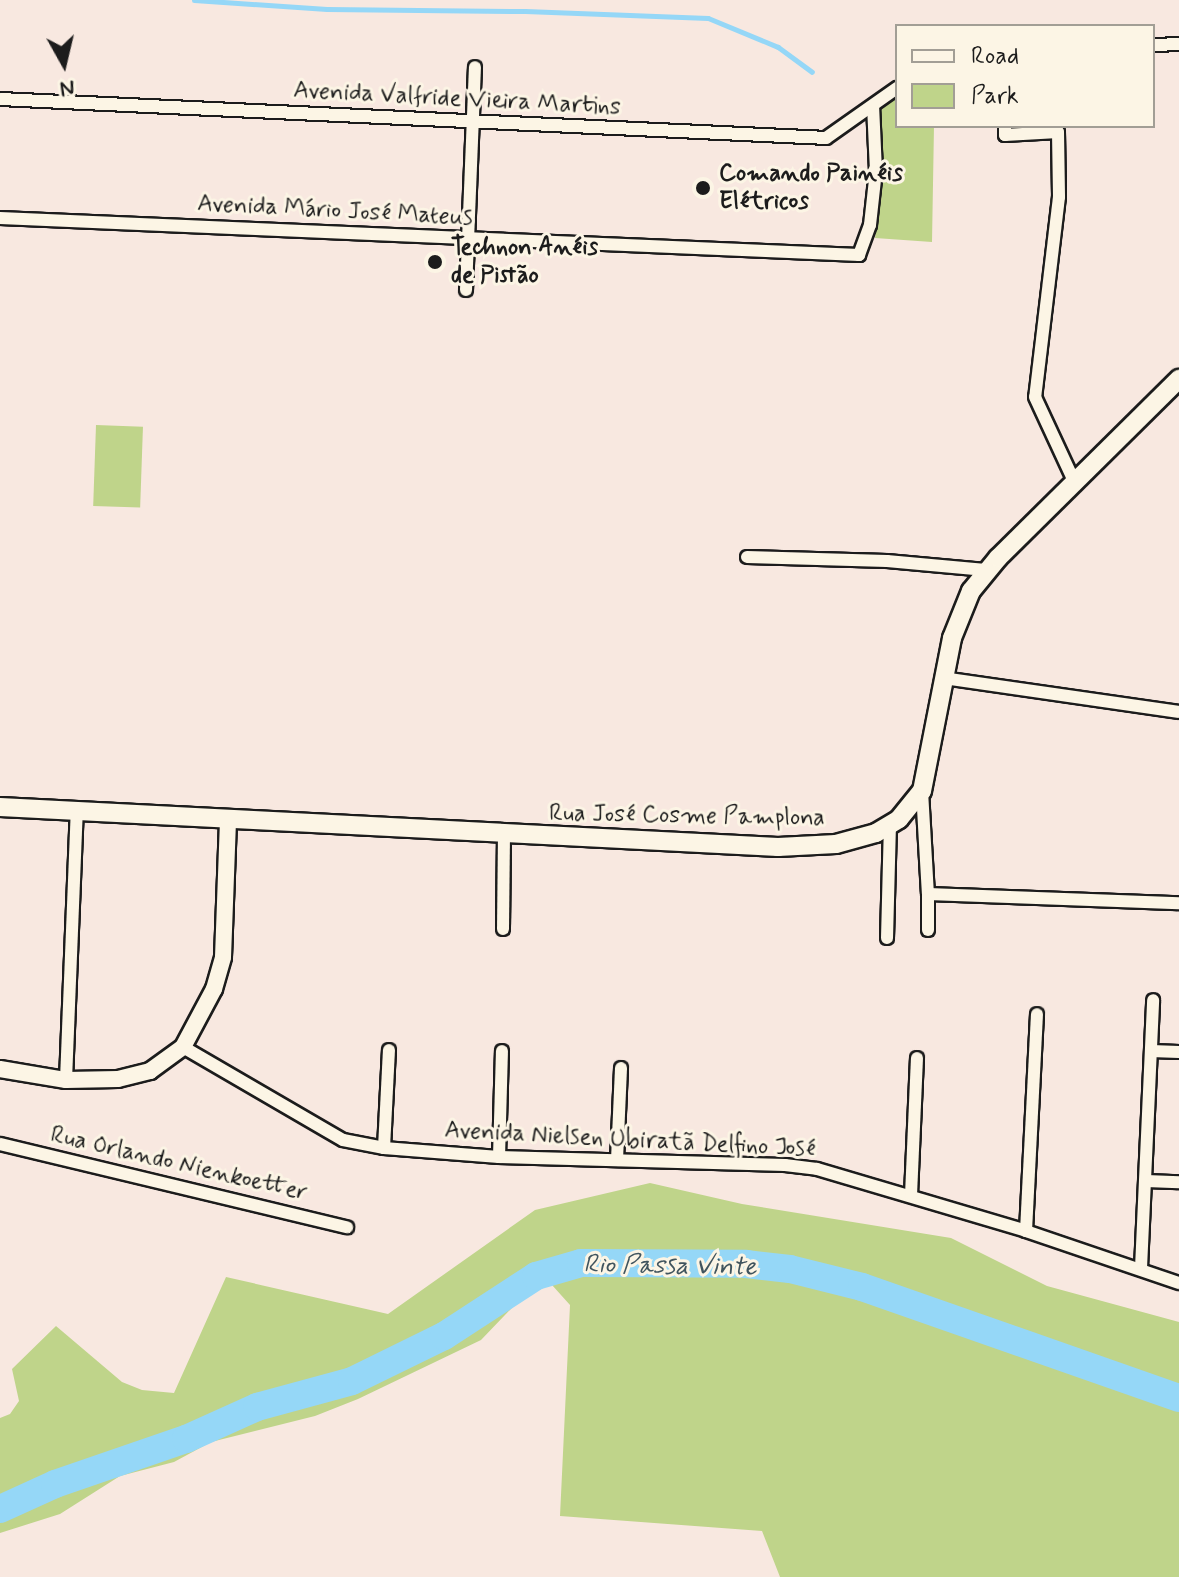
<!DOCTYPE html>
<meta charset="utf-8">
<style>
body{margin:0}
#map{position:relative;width:1179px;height:1577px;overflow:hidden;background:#f8e8e0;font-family:Mynerve,sans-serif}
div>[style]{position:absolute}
.green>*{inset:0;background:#bfd48a;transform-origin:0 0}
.stream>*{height:5px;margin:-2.5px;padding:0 2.5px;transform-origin:2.5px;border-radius:2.5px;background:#95d7f7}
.river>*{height:28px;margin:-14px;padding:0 14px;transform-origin:14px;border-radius:14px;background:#95d7f7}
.roads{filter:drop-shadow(2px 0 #1c1c1c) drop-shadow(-2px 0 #1c1c1c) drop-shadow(0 2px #1c1c1c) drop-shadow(0 -2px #1c1c1c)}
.minor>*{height:12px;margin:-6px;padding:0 6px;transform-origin:6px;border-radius:6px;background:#fcf5e5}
.tertiary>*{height:16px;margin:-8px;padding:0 8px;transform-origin:8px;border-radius:8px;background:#fcf5e5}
.secondary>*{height:18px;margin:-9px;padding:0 9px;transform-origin:9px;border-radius:9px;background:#fcf5e5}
.dots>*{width:22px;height:22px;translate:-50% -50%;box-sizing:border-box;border:4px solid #fcf5e5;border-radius:50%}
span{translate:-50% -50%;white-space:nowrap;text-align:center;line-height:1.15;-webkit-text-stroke:6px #fcf5e5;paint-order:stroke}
.street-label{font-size:24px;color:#1c1c1c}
.poi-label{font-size:24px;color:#1c1c1c;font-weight:700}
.left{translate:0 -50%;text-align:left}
.water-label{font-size:26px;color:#40545e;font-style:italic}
.legend{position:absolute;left:895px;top:24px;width:260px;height:104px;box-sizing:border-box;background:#fcf5e5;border:2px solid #a29e95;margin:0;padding:10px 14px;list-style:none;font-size:24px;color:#1c1c1c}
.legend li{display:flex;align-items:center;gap:16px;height:40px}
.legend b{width:40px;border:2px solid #a29e95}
.north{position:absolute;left:24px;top:24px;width:80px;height:80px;-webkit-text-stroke:6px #fcf5e5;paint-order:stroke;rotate:172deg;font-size:22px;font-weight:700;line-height:32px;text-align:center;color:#1c1c1c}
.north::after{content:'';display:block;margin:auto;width:28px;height:36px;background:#1c1c1c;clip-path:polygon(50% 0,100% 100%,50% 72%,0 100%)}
</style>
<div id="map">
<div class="green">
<div style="clip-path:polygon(897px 96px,897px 126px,934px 126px,932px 242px,875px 238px,882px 177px,880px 108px)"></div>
<div style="left:96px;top:425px;width:47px;height:81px;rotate:2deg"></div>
<div style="clip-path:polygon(650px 1183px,742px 1204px,951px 1238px,1047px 1286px,1179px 1322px,1179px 1577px,780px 1577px,762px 1531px,560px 1516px,570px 1305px,552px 1285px,531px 1288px,481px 1340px,358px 1399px,315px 1416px,211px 1442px,174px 1462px,120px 1476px,60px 1514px,0 1533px,0 1418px,10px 1414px,19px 1401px,12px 1369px,56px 1326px,122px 1382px,142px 1390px,174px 1393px,226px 1277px,388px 1314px,535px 1210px)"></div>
</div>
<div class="stream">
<div style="left:194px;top:0;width:133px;rotate:3.9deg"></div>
<div style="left:327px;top:9px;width:198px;rotate:0.6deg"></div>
<div style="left:525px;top:11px;width:183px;rotate:2.2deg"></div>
<div style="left:708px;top:18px;width:76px;rotate:22.5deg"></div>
<div style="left:778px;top:47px;width:42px;rotate:36.3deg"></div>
</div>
<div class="river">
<div style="left:0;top:1509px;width:60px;rotate:-24.4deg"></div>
<div style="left:55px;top:1484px;width:139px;rotate:-19deg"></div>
<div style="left:186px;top:1439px;width:78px;rotate:-24.3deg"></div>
<div style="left:257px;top:1407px;width:98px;rotate:-15.3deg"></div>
<div style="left:352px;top:1381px;width:102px;rotate:-26.1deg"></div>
<div style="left:444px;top:1336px;width:110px;rotate:-33.1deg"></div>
<div style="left:536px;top:1276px;width:47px;rotate:-16.1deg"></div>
<div style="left:581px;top:1263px;width:165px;rotate:0.3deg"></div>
<div style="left:746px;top:1264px;width:44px;rotate:6.5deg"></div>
<div style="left:790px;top:1269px;width:74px;rotate:14deg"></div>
<div style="left:862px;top:1287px;width:336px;rotate:19.3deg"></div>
</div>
<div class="roads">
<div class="minor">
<div style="left:1153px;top:45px;width:26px;rotate:-2deg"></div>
<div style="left:0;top:99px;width:827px;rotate:2.7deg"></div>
<div style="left:826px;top:138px;width:87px;rotate:-35.2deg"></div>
<div style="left:1005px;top:126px;width:9px;rotate:90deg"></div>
<div style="left:1005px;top:135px;width:53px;rotate:-3.2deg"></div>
<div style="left:1058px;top:132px;width:65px;rotate:89.1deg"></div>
<div style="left:1059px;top:197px;width:201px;rotate:96.8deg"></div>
<div style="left:1035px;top:397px;width:93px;rotate:65.1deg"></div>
<div style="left:0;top:218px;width:860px;rotate:2.47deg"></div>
<div style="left:859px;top:255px;width:32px;rotate:-70deg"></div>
<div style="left:870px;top:225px;width:54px;rotate:-83.7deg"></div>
<div style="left:876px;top:171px;width:65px;rotate:-92.6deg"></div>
<div style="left:466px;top:290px;width:223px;rotate:-87.7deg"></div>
<div style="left:747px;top:557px;width:140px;rotate:1.6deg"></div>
<div style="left:887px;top:561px;width:99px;rotate:5.2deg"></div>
<div style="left:943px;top:678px;width:238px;rotate:8.2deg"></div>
<div style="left:922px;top:791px;width:103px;rotate:86.7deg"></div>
<div style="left:928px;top:894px;width:251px;rotate:2.1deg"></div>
<div style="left:928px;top:894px;width:36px;rotate:90deg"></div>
<div style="left:503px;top:929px;width:94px;rotate:-89.4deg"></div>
<div style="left:887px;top:938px;width:112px;rotate:-88.5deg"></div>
<div style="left:183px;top:1047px;width:185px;rotate:30.2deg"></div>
<div style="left:343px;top:1140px;width:42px;rotate:11deg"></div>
<div style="left:384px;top:1148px;width:115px;rotate:4.5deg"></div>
<div style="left:499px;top:1157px;width:286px;rotate:1.6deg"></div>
<div style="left:785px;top:1165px;width:32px;rotate:7deg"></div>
<div style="left:817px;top:1169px;width:218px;rotate:16.5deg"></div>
<div style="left:1026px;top:1231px;width:162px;rotate:18.8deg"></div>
<div style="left:1151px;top:1051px;width:28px;rotate:2deg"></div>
<div style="left:66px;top:1080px;width:270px;rotate:-87.7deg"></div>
<div style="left:0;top:1144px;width:357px;rotate:13.5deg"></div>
<div style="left:384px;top:1148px;width:98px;rotate:-87.1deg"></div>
<div style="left:499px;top:1157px;width:106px;rotate:-88.4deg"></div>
<div style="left:617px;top:1160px;width:92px;rotate:-87.5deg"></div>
<div style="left:1146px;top:1181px;width:33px;rotate:2deg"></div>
<div style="left:911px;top:1195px;width:137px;rotate:-87.5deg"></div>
<div style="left:1026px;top:1231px;width:217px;rotate:-87.1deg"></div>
<div style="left:1141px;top:1268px;width:268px;rotate:-87.4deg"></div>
</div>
<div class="tertiary">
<div style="left:0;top:1069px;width:67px;rotate:9.5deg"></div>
<div style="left:66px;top:1080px;width:52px;rotate:-1.1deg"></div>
<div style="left:118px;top:1079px;width:33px;rotate:-14deg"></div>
<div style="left:150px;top:1071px;width:41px;rotate:-36deg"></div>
<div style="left:183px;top:1047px;width:66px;rotate:-61.9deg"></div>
<div style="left:214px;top:989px;width:33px;rotate:-74deg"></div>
<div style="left:223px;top:957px;width:139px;rotate:-87.9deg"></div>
</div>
<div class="secondary">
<div style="left:0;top:807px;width:779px;rotate:2.94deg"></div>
<div style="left:778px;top:847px;width:58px;rotate:-3deg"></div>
<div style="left:836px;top:844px;width:41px;rotate:-15.4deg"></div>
<div style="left:876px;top:833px;width:27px;rotate:-31deg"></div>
<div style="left:899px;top:819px;width:36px;rotate:-51deg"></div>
<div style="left:922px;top:791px;width:156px;rotate:-78.9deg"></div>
<div style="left:952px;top:638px;width:51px;rotate:-68deg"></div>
<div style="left:971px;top:591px;width:43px;rotate:-50.7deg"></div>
<div style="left:998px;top:558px;width:255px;rotate:-44.7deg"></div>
</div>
</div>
<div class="dots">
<div style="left:703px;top:188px;background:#1c1c1c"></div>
<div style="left:435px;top:262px;background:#1c1c1c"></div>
</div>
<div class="street-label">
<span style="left:457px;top:99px;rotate:3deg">Avenida Valfride Vieira Martins</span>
<span style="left:335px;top:211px;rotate:3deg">Avenida Mário José Mateus</span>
<span style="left:687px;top:816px;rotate:1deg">Rua José Cosme Pamplona</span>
<span style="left:630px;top:1140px;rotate:3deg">Avenida Nielsen Ubiratã Delfino José</span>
<span style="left:179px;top:1164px;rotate:13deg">Rua Orlando Nienkoetter</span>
</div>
<div class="poi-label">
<span class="left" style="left:719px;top:188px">Comando Painéis<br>Elétricos</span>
<span class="left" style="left:451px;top:262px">Technon Anéis<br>de Pistão</span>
</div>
<div class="water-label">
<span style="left:670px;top:1267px;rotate:1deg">Rio Passa Vinte</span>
</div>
<ul class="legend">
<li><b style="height:10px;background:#fcf5e5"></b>Road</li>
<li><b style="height:22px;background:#bfd48a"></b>Park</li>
</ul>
<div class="north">N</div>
</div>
